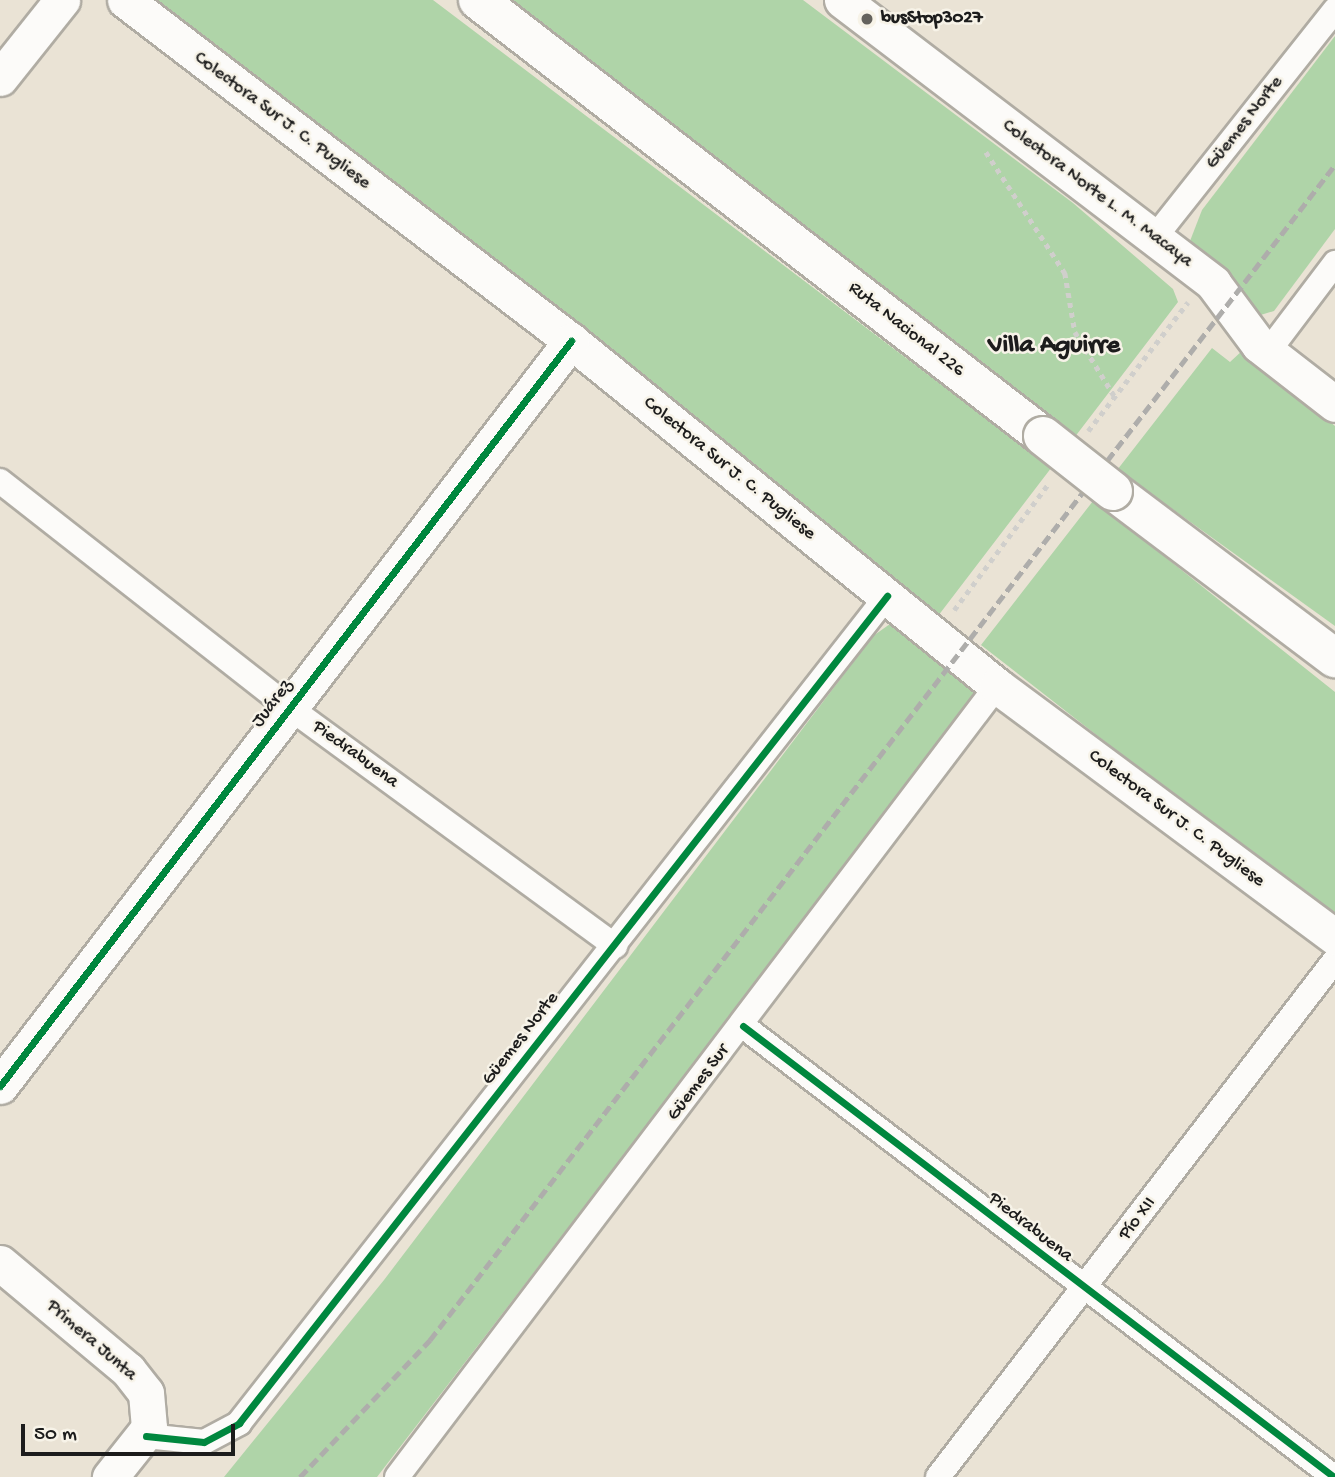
<!DOCTYPE html>
<meta charset="utf-8">
<style>
body{margin:0}
#map{position:relative;width:1335px;height:1477px;overflow:hidden;background:#eae3d5;font-family:"Gochi Hand",sans-serif}
div>[style]{position:absolute}
.green>*{inset:0;background:#afd4a8}
.path>*{height:4.5px;margin-top:-2.25px;transform-origin:0;background:repeating-linear-gradient(90deg,#d0cfcc 0 5px,transparent 0 10px)}
.roads{filter:drop-shadow(2px 0 #b0aca3) drop-shadow(-2px 0 #b0aca3) drop-shadow(0 2px #b0aca3) drop-shadow(0 -2px #b0aca3)}
.street>*{height:24px;margin:-12px;padding:0 12px;transform-origin:12px;border-radius:12px;background:#fcfbf9}
.secondary>*{height:35px;margin:-17.5px;padding:0 17.5px;transform-origin:17.5px;border-radius:17.5px;background:#fcfbf9}
.highway>*{height:38px;margin:-19px;padding:0 19px;transform-origin:19px;border-radius:19px;background:#fcfbf9}
.rail>*{height:5px;margin-top:-2.5px;transform-origin:0;background:repeating-linear-gradient(90deg,#aeadab 0 10px,transparent 0 15px)}
.bridges{filter:drop-shadow(2px 0 #b0aca3) drop-shadow(-2px 0 #b0aca3) drop-shadow(0 2px #b0aca3) drop-shadow(0 -2px #b0aca3)}
.highway-bridge>*{height:38px;margin:-19px;padding:0 19px;transform-origin:19px;border-radius:19px;background:#fcfbf9}
.cycleway>*{height:7px;margin:-3.5px;padding:0 3.5px;transform-origin:3.5px;border-radius:3.5px;background:#00873e}
.dots>*{width:19px;height:19px;translate:-50% -50%;box-sizing:border-box;border:4px solid #f7f3e8;border-radius:50%}
span{translate:-50% -50%;white-space:nowrap;text-align:center;line-height:1.15;-webkit-text-stroke:5px #f7f3e8;paint-order:stroke}
.poi-label{font-size:19px;color:#1c1c1c;font-weight:700}
.left{translate:0 -50%;text-align:left}
.street-label{font-size:19px;color:#1c1c1c}
.district-label{font-size:26px;color:#1c1c1c;font-weight:700}
.scale{position:absolute;left:21px;top:1424px;width:214px;height:32px;box-sizing:border-box;border:4px solid #1c1c1c;border-top:0;padding-left:9px;font-size:21px;line-height:24px;white-space:nowrap;color:#1c1c1c;-webkit-text-stroke:5px #f7f3e8;paint-order:stroke}
</style>
<div id="map">
<div class="green">
<div style="clip-path:polygon(146px 0,433px 0,1029px 451px,1053px 419px,512px 0,803px 0,1073px 203px,1173px 289px,1178px 302px,938px 616px)"></div>
<div style="clip-path:polygon(1335px 36px,1335px 229px,1274px 311px,1254px 317px,1190px 241px,1202px 210px)"></div>
<div style="clip-path:polygon(1212px 348px,1230px 362px,1243px 350px,1335px 426px,1335px 626px,1125px 475px,1101px 506px,1335px 692px,1335px 921px,981px 645px)"></div>
<div style="clip-path:polygon(890px 624px,914px 629px,978px 689px,971px 703px,377px 1477px,224px 1477px,384px 1280px,873px 636px)"></div>
</div>
<div class="path">
<div style="left:986px;top:152px;width:145px;rotate:56.9deg"></div>
<div style="left:1065px;top:273px;width:60px;rotate:80.4deg"></div>
<div style="left:1075px;top:332px;width:76px;rotate:58.4deg"></div>
<div style="left:1088px;top:431px;width:163px;rotate:-52.2deg"></div>
<div style="left:954px;top:610px;width:159px;rotate:-53.2deg"></div>
</div>
<div class="roads">
<div class="street">
<div style="left:1155px;top:237px;width:290px;rotate:-51.6deg"></div>
<div style="left:1267px;top:353px;width:113px;rotate:-52.9deg"></div>
<div style="left:0;top:481px;width:368px;rotate:38.1deg"></div>
<div style="left:290px;top:708px;width:403px;rotate:36.2deg"></div>
<div style="left:743px;top:1026px;width:743px;rotate:37.35deg"></div>
<div style="left:146px;top:1436px;width:58px;rotate:5.9deg"></div>
<div style="left:204px;top:1442px;width:40px;rotate:-28deg"></div>
<div style="left:239px;top:1423px;width:1051px;rotate:-51.92deg"></div>
<div style="left:397px;top:1477px;width:993px;rotate:-52.82deg"></div>
<div style="left:938px;top:1477px;width:652px;rotate:-52.48deg"></div>
</div>
<div class="secondary">
<div style="left:125px;top:0;width:561px;rotate:37.4deg"></div>
<div style="left:571px;top:341px;width:548px;rotate:39deg"></div>
<div style="left:997px;top:686px;width:421px;rotate:36.6deg"></div>
<div style="left:842px;top:0;width:467px;rotate:37.3deg"></div>
<div style="left:1213px;top:283px;width:77px;rotate:53.4deg"></div>
<div style="left:1259px;top:345px;width:96px;rotate:37.8deg"></div>
<div style="left:0;top:78px;width:100px;rotate:-51.5deg"></div>
<div style="left:0;top:1086px;width:939px;rotate:-52.53deg"></div>
<div style="left:0;top:1263px;width:167px;rotate:39.9deg"></div>
<div style="left:128px;top:1370px;width:29px;rotate:52deg"></div>
<div style="left:146px;top:1393px;width:35px;rotate:85deg"></div>
<div style="left:149px;top:1428px;width:63px;rotate:128.5deg"></div>
</div>
<div class="highway">
<div style="left:478px;top:0;width:714px;rotate:37.66deg"></div>
<div style="left:1113px;top:491px;width:278px;rotate:37deg"></div>
</div>
</div>
<div class="rail">
<div style="left:300px;top:1477px;width:189px;rotate:-46.5deg"></div>
<div style="left:430px;top:1340px;width:1483px;rotate:-52.4deg"></div>
</div>
<div class="bridges">
<div class="highway-bridge">
<div style="left:1043px;top:436px;width:89px;rotate:38.2deg"></div>
</div>
</div>
<div class="cycleway">
<div style="left:743px;top:1026px;width:743px;rotate:37.35deg"></div>
<div style="left:0;top:1086px;width:939px;rotate:-52.53deg"></div>
<div style="left:146px;top:1436px;width:58px;rotate:5.9deg"></div>
<div style="left:204px;top:1442px;width:40px;rotate:-28deg"></div>
<div style="left:239px;top:1423px;width:1051px;rotate:-51.92deg"></div>
</div>
<div class="dots">
<div style="left:867px;top:19px;background:#64625d"></div>
</div>
<div class="poi-label">
<span class="left" style="left:881px;top:19px">busStop3027</span>
</div>
<div class="street-label">
<span style="left:282px;top:121px;rotate:37deg">Colectora Sur J. C. Pugliese</span>
<span style="left:1245px;top:123px;rotate:-52deg">Güemes Norte</span>
<span style="left:1097px;top:194px;rotate:37deg">Colectora Norte L. M. Macaya</span>
<span style="left:906px;top:330px;rotate:38deg">Ruta Nacional 226</span>
<span style="left:729px;top:469px;rotate:39deg">Colectora Sur J. C. Pugliese</span>
<span style="left:273px;top:704px;rotate:-53deg">Juárez</span>
<span style="left:355px;top:755px;rotate:36deg">Piedrabuena</span>
<span style="left:1176px;top:819px;rotate:37deg">Colectora Sur J. C. Pugliese</span>
<span style="left:521px;top:1039px;rotate:-52deg">Güemes Norte</span>
<span style="left:699px;top:1083px;rotate:-53deg">Güemes Sur</span>
<span style="left:1138px;top:1219px;rotate:-53deg">Pío XII</span>
<span style="left:1030px;top:1228px;rotate:38deg">Piedrabuena</span>
<span style="left:91px;top:1341px;rotate:41deg">Primera Junta</span>
</div>
<div class="district-label">
<span style="left:1054px;top:347px">Villa Aguirre</span>
</div>
<div class="scale">50 m</div>
</div>
